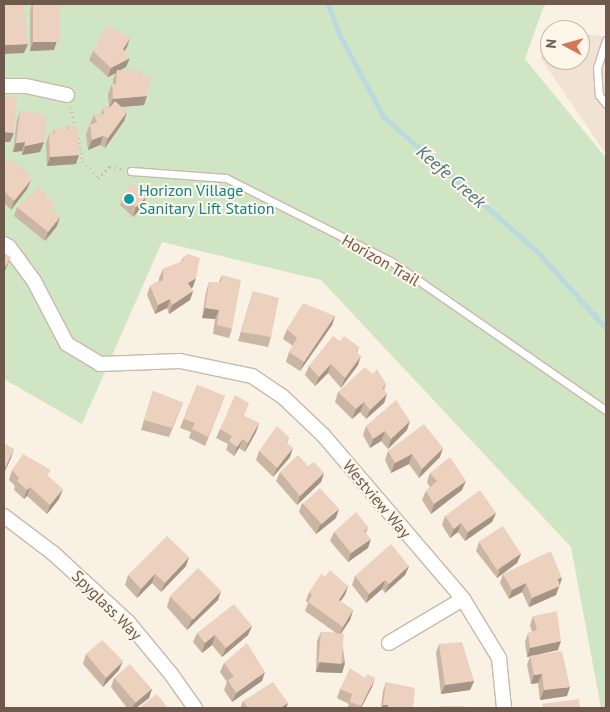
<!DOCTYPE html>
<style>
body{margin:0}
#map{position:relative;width:610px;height:712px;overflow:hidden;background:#f9f1e3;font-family:"PT Sans",sans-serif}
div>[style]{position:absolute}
.residential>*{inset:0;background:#f0e3d3}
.green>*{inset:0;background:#d0e5c4}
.stream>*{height:4.5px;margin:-2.25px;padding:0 2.25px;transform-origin:2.25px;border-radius:2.25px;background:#badae0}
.path>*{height:2.5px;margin-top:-1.25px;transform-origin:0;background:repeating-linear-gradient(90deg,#d0b5a2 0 1px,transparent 0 5px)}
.roads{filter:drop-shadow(1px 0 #c9b9ab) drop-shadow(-1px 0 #c9b9ab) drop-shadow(0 1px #c9b9ab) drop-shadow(0 -1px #c9b9ab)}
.service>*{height:7px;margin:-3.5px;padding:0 3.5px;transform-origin:3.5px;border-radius:3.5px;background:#fff}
.minor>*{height:14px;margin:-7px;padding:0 7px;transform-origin:7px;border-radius:7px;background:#fff}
.wall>*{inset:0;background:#cbb5a3}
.shaded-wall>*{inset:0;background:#a59385}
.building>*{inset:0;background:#ecd2be;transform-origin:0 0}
.dots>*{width:14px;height:14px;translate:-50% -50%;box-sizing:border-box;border:2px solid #fdf6e9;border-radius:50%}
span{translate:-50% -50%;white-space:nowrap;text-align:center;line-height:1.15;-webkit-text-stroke:4px #fdf6e9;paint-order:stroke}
.culture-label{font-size:16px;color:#0d838f}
.left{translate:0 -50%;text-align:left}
.street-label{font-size:16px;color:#6f594c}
.water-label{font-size:18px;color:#487580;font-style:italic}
.frame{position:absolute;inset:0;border:5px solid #6f594c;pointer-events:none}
.north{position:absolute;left:540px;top:20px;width:50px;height:50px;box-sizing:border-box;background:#fdf6e9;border:1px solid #c4b7aa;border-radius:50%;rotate:276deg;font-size:14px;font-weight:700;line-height:20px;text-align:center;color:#6f594c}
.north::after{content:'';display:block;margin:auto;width:18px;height:22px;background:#d77655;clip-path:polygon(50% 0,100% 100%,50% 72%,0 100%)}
</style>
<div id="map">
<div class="residential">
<div style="clip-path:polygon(544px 29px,554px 30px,550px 30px,550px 60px,580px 60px,580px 33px,606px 37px,606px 154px,541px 59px)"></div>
</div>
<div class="green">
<div style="clip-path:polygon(4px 4px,547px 4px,543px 8px,525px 59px,606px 158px,606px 708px,601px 708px,571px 547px,321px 280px,162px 242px,82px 424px,4px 379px)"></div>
</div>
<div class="stream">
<div style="left:328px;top:4px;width:33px;rotate:69deg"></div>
<div style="left:340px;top:35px;width:93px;rotate:61.8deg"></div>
<div style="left:384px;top:117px;width:205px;rotate:41.2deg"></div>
<div style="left:538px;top:252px;width:102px;rotate:48.2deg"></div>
</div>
<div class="path">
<div style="left:71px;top:107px;width:22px;rotate:77deg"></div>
<div style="left:77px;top:133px;width:29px;rotate:78deg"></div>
<div style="left:83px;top:161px;width:23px;rotate:49deg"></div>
<div style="left:98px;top:178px;width:17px;rotate:-45deg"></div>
<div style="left:110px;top:166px;width:12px;rotate:14deg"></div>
</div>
<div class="roads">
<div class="service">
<div style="left:606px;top:40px;width:29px;rotate:108deg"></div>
<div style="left:597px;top:68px;width:27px;rotate:86deg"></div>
<div style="left:599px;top:95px;width:11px;rotate:52deg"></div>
<div style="left:131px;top:171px;width:95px;rotate:4.2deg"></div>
<div style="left:226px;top:178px;width:186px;rotate:26.8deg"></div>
<div style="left:392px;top:262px;width:260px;rotate:34.7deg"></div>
</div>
<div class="minor">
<div style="left:4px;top:86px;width:22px"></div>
<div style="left:26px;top:86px;width:42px;rotate:12.4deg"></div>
<div style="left:4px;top:244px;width:6px;rotate:31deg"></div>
<div style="left:9px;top:247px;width:42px;rotate:53.7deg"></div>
<div style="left:34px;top:281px;width:71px;rotate:62.4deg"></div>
<div style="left:67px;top:344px;width:39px;rotate:31deg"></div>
<div style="left:100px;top:364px;width:80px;rotate:-2.1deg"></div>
<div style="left:180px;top:361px;width:74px;rotate:11.8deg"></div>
<div style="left:252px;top:376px;width:36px;rotate:34deg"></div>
<div style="left:282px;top:396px;width:58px;rotate:43.6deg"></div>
<div style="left:324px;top:436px;width:214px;rotate:49.5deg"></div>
<div style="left:463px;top:599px;width:69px;rotate:58.6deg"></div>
<div style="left:499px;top:658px;width:50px;rotate:84.3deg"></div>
<div style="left:4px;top:516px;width:61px;rotate:37.1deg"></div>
<div style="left:53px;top:553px;width:102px;rotate:42.6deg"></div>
<div style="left:128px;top:622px;width:67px;rotate:50.4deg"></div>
<div style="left:171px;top:674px;width:42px;rotate:54.8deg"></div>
<div style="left:389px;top:643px;width:86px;rotate:-30.7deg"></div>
</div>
</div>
<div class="wall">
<div style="clip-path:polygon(32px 4px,60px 4px,54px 50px,30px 51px,30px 11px)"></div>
<div style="clip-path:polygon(127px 47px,125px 50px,126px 67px,120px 70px,142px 77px,144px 105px,121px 107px,127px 112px,124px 121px,105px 148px,100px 145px,88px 150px,86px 134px,94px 115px,101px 114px,103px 108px,109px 107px,108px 94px,112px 84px,113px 84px,113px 79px,116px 73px,108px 77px,89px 60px,93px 51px)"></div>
<div style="clip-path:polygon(20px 111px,44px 142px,40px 152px,22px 155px,22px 151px,13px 152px,17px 120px)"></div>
<div style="clip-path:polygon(68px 125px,76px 164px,47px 166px,46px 143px,49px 134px,53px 133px,54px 129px,67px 129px)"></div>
<div style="clip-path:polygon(4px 166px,31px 180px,27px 189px,11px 210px,4px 203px)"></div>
<div style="clip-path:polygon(123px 196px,146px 197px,143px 206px,133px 217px,120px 205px)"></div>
<div style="clip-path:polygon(17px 207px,54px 212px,57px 226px,45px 241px,14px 216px)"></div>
<div style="clip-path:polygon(183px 257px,193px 287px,191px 288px,193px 291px,190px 300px,169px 314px,167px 308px,155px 314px,147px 295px,150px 286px,159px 281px,159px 278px,163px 269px,181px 262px)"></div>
<div style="clip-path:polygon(222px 275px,232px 329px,229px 338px,213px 334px,215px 319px,202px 318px,206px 292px,209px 282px,219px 282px)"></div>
<div style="clip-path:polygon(253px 291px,271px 337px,268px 347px,238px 341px)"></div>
<div style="clip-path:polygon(335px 316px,332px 325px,300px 371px,286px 362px,289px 352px,293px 346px,283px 339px,287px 329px)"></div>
<div style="clip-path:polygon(340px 341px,359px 347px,357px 353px,358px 365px,341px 388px,328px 373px,315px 386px,305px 375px,309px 366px)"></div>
<div style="clip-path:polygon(386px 384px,384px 391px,387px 394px,384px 403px,366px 419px,360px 412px,352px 419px,335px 402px,338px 392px)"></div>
<div style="clip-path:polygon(197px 385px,225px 396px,205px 446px,189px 438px,191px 432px,180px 428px)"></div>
<div style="clip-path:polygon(153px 391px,183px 403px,169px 437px,141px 430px)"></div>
<div style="clip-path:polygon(244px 416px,259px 423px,256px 432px,245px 452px,239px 448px,234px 456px,226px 450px,228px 444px,216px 438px,220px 429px)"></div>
<div style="clip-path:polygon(366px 426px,407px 430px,388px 449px,381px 441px,370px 448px,363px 435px)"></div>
<div style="clip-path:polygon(289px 437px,287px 443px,290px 457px,273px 477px,256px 460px,259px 451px)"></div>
<div style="clip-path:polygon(388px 451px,440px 457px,419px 478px,409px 464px,391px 473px,385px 460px)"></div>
<div style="clip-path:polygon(308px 466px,324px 473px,321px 482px,297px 505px,276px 481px,280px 472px)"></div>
<div style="clip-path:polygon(12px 470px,48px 476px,59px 499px,47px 514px,27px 496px,24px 499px,14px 490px,15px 486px,9px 480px)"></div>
<div style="clip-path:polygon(430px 473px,462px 490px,431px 514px,422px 500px,426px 491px,430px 487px,427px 482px)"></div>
<div style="clip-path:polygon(302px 503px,336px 518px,316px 534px,299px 512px)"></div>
<div style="clip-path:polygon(496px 513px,492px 522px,465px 541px,458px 532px,450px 538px,442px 525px,445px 516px)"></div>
<div style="clip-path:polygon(368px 527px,366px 533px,368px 548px,348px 562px,330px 541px,334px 532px)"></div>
<div style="clip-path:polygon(479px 542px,521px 554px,517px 563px,497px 578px,476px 551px)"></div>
<div style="clip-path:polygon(186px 566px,161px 592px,152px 583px,137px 598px,125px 585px,128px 575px)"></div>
<div style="clip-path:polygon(409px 566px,405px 575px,385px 593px,382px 589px,366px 603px,352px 585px,355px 576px)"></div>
<div style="clip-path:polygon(503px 574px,562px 578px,556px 595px,529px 607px,522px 592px,509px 599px,500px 583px)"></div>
<div style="clip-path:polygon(325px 577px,348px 586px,345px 595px,340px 601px,353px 610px,350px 620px,341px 634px,345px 663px,342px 673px,316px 672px,317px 641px,321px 632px,336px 633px,305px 611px,308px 603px,306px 601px,309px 592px)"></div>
<div style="clip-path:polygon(221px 591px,218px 600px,187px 630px,167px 607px,170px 597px)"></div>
<div style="clip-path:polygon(533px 616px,558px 650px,527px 657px,525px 642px,528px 633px,532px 632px,530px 625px)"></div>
<div style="clip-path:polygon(252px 626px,248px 635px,222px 657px,212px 645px,202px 653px,193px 642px,197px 633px)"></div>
<div style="clip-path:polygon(439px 644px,474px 681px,470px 690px,441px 694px,436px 653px)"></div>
<div style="clip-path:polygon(86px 654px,119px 670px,103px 687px,83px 664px)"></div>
<div style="clip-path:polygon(530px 656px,567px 696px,540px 700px,538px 683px,531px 684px,527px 665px)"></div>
<div style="clip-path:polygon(224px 663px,262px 681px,232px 702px,224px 690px,227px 682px,220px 672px)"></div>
<div style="clip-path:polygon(114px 678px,152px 689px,149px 698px,136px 708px,127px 708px,111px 687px)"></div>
<div style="clip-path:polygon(386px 682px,413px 708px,381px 708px,383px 691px)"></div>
<div style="clip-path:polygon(372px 687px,361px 708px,347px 708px,349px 704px,337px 698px,340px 689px)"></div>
<div style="clip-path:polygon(243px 701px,288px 703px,286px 708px,240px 708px)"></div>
</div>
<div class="shaded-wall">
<div style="clip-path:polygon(130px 38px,127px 47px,120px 58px,123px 49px)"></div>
<div style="clip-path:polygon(57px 41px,54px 50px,30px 51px,33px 42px)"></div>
<div style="clip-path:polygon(28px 44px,24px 53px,4px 54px,4px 45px)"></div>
<div style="clip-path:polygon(130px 58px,126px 67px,117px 72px,117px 70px,116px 73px,108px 77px,111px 68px)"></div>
<div style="clip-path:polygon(147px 96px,144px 105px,109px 108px,113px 99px)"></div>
<div style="clip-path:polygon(127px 112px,124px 121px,105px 148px,108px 138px)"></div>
<div style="clip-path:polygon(4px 132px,14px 133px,10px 142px,4px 142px)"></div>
<div style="clip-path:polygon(103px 136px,100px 145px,88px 150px,92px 140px)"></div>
<div style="clip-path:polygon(25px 142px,22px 151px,13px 152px,16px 143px)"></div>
<div style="clip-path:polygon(44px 142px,40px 152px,22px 155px,25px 146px)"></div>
<div style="clip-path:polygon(79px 155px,76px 164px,47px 166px,50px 157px)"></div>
<div style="clip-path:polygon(31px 180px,27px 189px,11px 210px,14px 201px)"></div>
<div style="clip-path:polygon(146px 197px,143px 206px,133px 217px,136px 207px)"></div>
<div style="clip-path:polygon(60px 217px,57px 226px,45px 241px,48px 232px)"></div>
<div style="clip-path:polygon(11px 257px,7px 266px,4px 273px,4px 269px)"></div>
<div style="clip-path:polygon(196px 278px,193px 287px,185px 292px,188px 283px)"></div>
<div style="clip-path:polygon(193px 291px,190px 300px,169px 314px,172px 305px)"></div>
<div style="clip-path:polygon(170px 299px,167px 308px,155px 314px,158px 305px)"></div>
<div style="clip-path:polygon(205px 308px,219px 310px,215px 319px,202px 318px)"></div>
<div style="clip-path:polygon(335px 316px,332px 325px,300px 371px,304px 362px)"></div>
<div style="clip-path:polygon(361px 356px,358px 365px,341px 388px,345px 378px)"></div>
<div style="clip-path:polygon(331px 364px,328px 373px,315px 386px,319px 377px)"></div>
<div style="clip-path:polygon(387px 394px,384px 403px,366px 419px,370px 410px)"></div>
<div style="clip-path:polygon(364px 402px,360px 412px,352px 419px,356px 409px)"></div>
<div style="clip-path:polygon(410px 421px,407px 430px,388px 449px,391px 439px)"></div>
<div style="clip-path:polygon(259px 423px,256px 432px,245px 452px,248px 443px)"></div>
<div style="clip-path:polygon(385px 431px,381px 441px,370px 448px,373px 439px)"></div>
<div style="clip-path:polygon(243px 439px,239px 448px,234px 456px,237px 447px)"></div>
<div style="clip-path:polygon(293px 448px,290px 457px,273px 477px,277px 468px)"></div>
<div style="clip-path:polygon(443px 448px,440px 457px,419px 478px,422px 469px)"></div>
<div style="clip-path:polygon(14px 449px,11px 458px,4px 473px,4px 470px)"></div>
<div style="clip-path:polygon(412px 454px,409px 464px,391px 473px,395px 463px)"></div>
<div style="clip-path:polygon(324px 473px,321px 482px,297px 505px,300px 496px)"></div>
<div style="clip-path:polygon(466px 481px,462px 490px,431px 514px,434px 504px)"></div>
<div style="clip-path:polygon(30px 487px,27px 496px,24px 499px,27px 490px)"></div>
<div style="clip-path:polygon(63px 489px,59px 499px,47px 514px,50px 505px)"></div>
<div style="clip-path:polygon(339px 509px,336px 518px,316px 534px,320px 525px)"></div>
<div style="clip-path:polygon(496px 513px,492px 522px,465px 541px,468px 532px)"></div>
<div style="clip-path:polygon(461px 523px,458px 532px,450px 538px,454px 529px)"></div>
<div style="clip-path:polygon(371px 539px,368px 548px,348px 562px,351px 553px)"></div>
<div style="clip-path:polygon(521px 554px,517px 563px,497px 578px,500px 569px)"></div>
<div style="clip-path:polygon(189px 557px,186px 566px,161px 592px,165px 583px)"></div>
<div style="clip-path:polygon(409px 566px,405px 575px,385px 593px,389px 584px)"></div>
<div style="clip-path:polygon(155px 574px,152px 583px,137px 598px,141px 589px)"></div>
<div style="clip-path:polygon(562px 578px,556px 595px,529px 607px,532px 598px,558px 579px)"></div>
<div style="clip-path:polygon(385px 580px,382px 589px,366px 603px,369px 594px)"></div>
<div style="clip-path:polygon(526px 583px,522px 592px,509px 599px,512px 590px)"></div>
<div style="clip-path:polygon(348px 586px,345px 595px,335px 609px,339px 600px)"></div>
<div style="clip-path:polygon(221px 591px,218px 600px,187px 630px,191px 621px)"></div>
<div style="clip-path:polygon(353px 610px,350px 620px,339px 636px,343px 627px)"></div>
<div style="clip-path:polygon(252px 626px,248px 635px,222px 657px,226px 648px)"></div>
<div style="clip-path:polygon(215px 635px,212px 645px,202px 653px,205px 643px)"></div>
<div style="clip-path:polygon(561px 641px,558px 650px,527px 657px,530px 648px)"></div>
<div style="clip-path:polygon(123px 661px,119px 670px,103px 687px,106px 678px)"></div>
<div style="clip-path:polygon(320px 662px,345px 663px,342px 673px,316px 672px)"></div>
<div style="clip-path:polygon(265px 672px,262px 681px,232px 702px,236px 693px)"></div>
<div style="clip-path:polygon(542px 674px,538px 683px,531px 684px,534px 675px)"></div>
<div style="clip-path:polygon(375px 678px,372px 687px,361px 708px,360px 708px)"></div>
<div style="clip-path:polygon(474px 681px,470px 690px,441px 694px,445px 685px)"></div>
<div style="clip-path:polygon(570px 687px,567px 696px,540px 700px,544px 690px)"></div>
<div style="clip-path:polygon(152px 689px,149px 698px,136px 708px,132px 708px,134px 704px)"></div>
<div style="clip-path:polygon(288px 703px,286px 708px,280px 708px)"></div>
<div style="clip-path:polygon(383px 705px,388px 705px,387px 708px,382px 708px)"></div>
</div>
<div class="building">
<div style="clip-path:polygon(11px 4px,24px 4px,28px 44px,4px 45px,4px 7px,11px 6px)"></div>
<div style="left:33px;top:4px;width:27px;height:38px"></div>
<div style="clip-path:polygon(108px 25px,130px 38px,123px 49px,130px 58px,111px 68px,93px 51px)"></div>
<div style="clip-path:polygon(117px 70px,143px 71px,142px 77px,150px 76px,147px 96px,113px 99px,112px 84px,116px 84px)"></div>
<div style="clip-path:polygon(4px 96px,17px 97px,14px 133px,4px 132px)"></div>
<div style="clip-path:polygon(115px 101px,127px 112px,108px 138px,103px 136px,92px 140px,90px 125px,97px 122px,94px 115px,104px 114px,103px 108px,110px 107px)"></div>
<div style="clip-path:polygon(20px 111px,47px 115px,44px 142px,25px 146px,25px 142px,16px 143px)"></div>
<div style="clip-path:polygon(68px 125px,77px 126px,79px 155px,50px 157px,49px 134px,55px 133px,54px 129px,64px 126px,64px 129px,69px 129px)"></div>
<div style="clip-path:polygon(10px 159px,30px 175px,27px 177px,31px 180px,14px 201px,4px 191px,4px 166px)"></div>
<div style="clip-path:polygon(131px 183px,146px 197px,136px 207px,123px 196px)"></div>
<div style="clip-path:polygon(39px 187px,56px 206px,51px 211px,60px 217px,48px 232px,17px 207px)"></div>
<div style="clip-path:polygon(4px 253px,11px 257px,4px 269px)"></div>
<div style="clip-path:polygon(188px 254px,200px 258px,196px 278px,188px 283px,193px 291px,172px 305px,170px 299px,158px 305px,150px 286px,163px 280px,163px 269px,183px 261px,183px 257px)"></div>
<div style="clip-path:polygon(222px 275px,241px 280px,232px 329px,217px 325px,219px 310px,205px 308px,209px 282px,221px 282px)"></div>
<div style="clip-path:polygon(253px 291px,279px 298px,271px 337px,241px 332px)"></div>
<div style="clip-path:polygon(303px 303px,335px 316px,304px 362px,289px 352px,297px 338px,287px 329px)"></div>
<div style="clip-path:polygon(333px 336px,340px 341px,344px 336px,359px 347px,356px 352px,361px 356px,345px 378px,331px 364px,319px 377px,309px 366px)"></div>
<div style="clip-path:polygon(365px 367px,373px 374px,377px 369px,386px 384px,382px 388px,387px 394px,370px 410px,364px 402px,356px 409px,338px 392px)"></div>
<div style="clip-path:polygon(197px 385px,225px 396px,208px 437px,192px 429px,195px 423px,184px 419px)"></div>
<div style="clip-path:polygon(153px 391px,183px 403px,172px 428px,144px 420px)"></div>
<div style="clip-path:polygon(235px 395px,249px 403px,244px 416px,259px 423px,248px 443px,243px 439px,237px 447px,229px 441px,232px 436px,220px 429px)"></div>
<div style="clip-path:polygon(396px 400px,410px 421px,391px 439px,385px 431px,373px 439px,366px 426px)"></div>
<div style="clip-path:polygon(424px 424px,443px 448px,422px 469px,412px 454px,395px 463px,388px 451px)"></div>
<div style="clip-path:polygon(277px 426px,289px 437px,286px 442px,293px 448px,277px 468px,259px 451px)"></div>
<div style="clip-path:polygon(4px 443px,14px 449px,4px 470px)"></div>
<div style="clip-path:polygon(23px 454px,51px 470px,47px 475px,63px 489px,50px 505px,30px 487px,27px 490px,17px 481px,19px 478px,12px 470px)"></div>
<div style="clip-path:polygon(298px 455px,308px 466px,314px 462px,324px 473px,300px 496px,280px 472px)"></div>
<div style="clip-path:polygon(450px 457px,466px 481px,434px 504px,426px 491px,437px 481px,430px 473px)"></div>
<div style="left:320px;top:488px;width:28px;height:23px;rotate:48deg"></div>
<div style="clip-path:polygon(480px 490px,496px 513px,468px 532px,461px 523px,454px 529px,445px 516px)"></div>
<div style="clip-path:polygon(356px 512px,368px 527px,364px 531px,371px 539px,351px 553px,334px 532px)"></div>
<div style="left:503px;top:526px;width:33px;height:29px;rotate:57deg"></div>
<div style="clip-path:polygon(167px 536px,189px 557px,165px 583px,155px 574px,141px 589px,128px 575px)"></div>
<div style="clip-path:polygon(391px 544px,409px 566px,389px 584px,385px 580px,369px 594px,355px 576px)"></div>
<div style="clip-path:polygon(551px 551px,562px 578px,558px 579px,560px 586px,532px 598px,526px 583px,512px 590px,503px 574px)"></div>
<div style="left:198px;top:568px;width:33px;height:40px;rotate:45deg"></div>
<div style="clip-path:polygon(330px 570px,348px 586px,339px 600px,353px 610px,343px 627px,308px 602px,312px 595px,309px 592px,321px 574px,325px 577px)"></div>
<div style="clip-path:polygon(234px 604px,252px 626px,226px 648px,215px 635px,205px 643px,197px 633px)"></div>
<div style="clip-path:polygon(557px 611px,561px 641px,530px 648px,528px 633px,537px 630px,533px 616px)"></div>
<div style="left:321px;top:632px;width:23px;height:30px;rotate:5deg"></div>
<div style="clip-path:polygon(102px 640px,123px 661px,106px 678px,86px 654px)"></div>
<div style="clip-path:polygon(462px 642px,474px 681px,445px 685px,439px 644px)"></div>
<div style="clip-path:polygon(247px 643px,265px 672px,236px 693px,228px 680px,234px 677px,224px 663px)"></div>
<div style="clip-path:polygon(562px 651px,570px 687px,544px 690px,542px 674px,534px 675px,530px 656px)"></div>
<div style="left:130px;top:664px;width:33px;height:21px;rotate:49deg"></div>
<div style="clip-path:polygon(350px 668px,365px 678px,367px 674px,375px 678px,361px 706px,350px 702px,352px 694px,340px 689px)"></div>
<div style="clip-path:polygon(273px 682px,288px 703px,280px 708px,248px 708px,243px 701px)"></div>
<div style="clip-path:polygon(386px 682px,415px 688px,413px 708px,388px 708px,388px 705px,383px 705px)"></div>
<div style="clip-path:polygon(157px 694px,168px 708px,142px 708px,141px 706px)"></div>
<div style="clip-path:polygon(579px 699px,580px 708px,543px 708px,542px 704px)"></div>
<div style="left:439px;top:706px;width:26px;height:2px"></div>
</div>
<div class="dots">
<div style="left:129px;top:199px;background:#0f9aa8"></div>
</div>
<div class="culture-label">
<span class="left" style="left:139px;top:199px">Horizon Village<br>Sanitary Lift Station</span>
</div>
<div class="street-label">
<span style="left:381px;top:260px;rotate:30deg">Horizon Trail</span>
<span style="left:377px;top:499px;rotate:50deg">Westview Way</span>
<span style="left:107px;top:605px;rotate:45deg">Spyglass Way</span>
</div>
<div class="water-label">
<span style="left:451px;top:177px;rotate:41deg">Keefe Creek</span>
</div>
<div class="frame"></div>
<div class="north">N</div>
</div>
